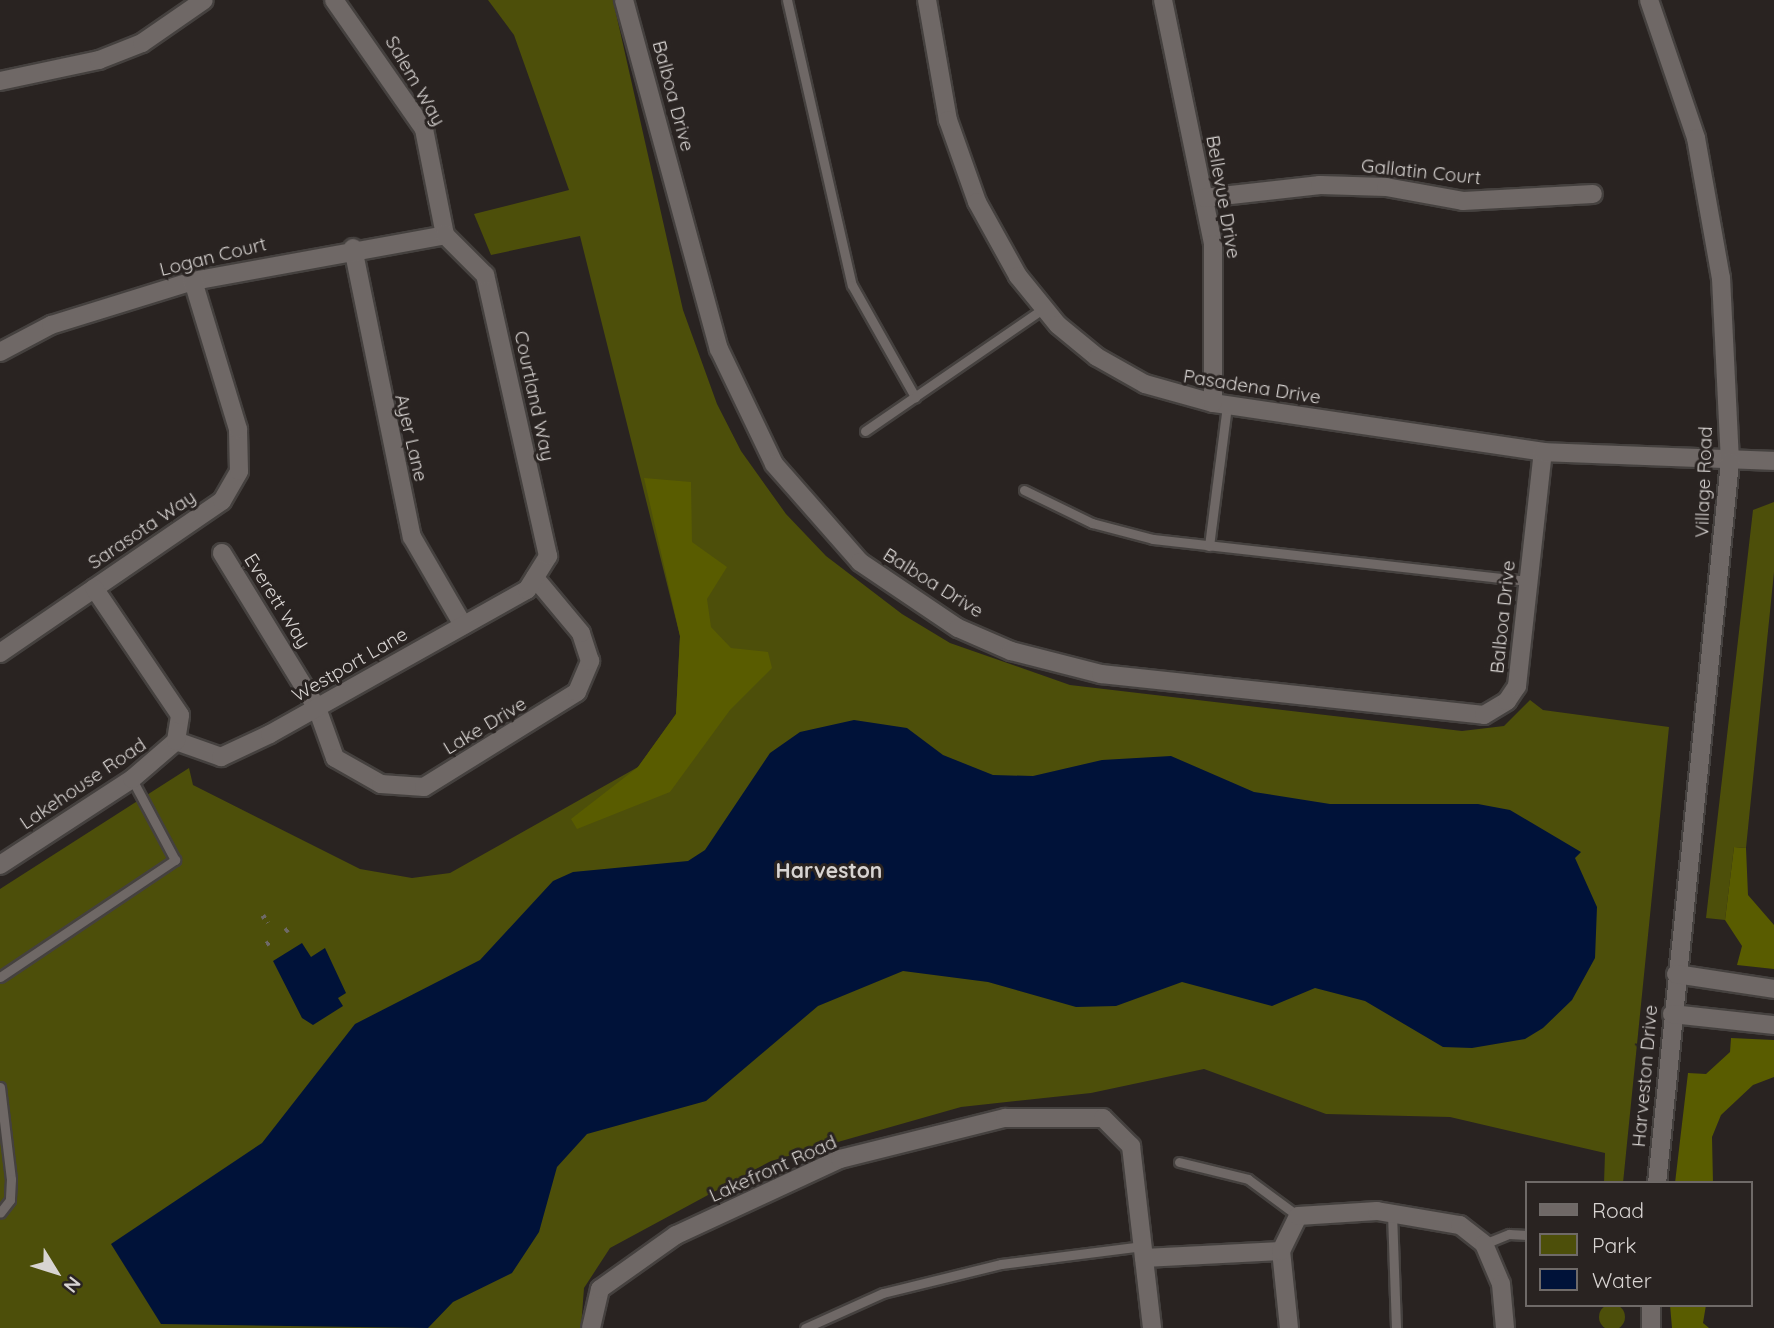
<!DOCTYPE html>
<style>
body{margin:0}
#map{position:relative;width:1774px;height:1328px;overflow:hidden;background:#292321;font-family:Quicksand,sans-serif}
div>[style]{position:absolute}
.green>*{inset:0;background:#4d4f0a}
.round{border-radius:50%}
.forest>*{inset:0;background:#595c00}
.water>*{inset:0;background:#001239}
.path>*{height:4.5px;margin-top:-2.25px;transform-origin:0;background:repeating-linear-gradient(90deg,#6e6967 0 3.5px,transparent 0 8.5px)}
.roads{filter:drop-shadow(2px 0 #45413f) drop-shadow(-2px 0 #45413f) drop-shadow(0 2px #45413f) drop-shadow(0 -2px #45413f)}
.service>*{height:9px;margin:-4.5px;padding:0 4.5px;transform-origin:4.5px;border-radius:4.5px;background:#6f6866}
.minor>*{height:18px;margin:-9px;padding:0 9px;transform-origin:9px;border-radius:9px;background:#6f6866}
.tertiary>*{height:18px;margin:-9px;padding:0 9px;transform-origin:9px;border-radius:9px;background:#6f6866}
span{translate:-50% -50%;white-space:nowrap;text-align:center;line-height:1.15;-webkit-text-stroke:6px #292321;paint-order:stroke}
.street-label{font-size:19px;color:#d8d4d2}
.neighbourhood-label{font-size:21px;color:#d8d4d2;font-weight:700}
.legend{position:absolute;left:1525px;top:1181px;width:228px;height:126px;box-sizing:border-box;background:#292321;border:2px solid #6f6a68;margin:0;padding:9px 12px;list-style:none;font-size:21px;color:#d8d4d2}
.legend li{display:flex;align-items:center;gap:14px;height:35px}
.legend b{width:35px;border:2px solid #6f6a68}
.north{position:absolute;left:21px;top:1237px;width:70px;height:70px;-webkit-text-stroke:5px #292321;paint-order:stroke;rotate:128deg;font-size:19px;font-weight:700;line-height:28px;text-align:center;color:#d8d4d2}
.north::after{content:'';display:block;margin:auto;width:24px;height:32px;background:#d8d4d2;clip-path:polygon(50% 0,100% 100%,50% 72%,0 100%)}
</style>
<div id="map">
<div class="green">
<div style="clip-path:polygon(488px 0,613px 0,683px 310px,717px 404px,741px 451px,786px 514px,826px 556px,902px 614px,950px 643px,1070px 685px,1462px 731px,1504px 726px,1530px 700px,1543px 710px,1669px 727px,1623px 1183px,1604px 1183px,1605px 1153px,1450px 1117px,1326px 1114px,1204px 1069px,1091px 1093px,961px 1107px,771px 1161px,610px 1248px,584px 1288px,581px 1328px,0 1328px,0 889px,189px 768px,193px 785px,360px 869px,412px 878px,450px 873px,638px 767px,676px 714px,680px 636px,580px 236px,491px 255px,474px 214px,569px 190px,514px 35px)"></div>
<div style="clip-path:polygon(1774px 502px,1774px 572px,1746px 848px,1734px 847px,1725px 920px,1706px 918px,1753px 510px)"></div>
<div class="round" style="left:1599px;top:1304px;width:26px;height:26px"></div>
</div>
<div class="forest">
<div style="clip-path:polygon(644px 478px,691px 482px,692px 542px,727px 567px,707px 599px,711px 627px,731px 648px,768px 652px,772px 668px,730px 710px,670px 792px,577px 829px,571px 819px,638px 767px,676px 714px,680px 636px)"></div>
<div style="clip-path:polygon(1734px 847px,1746px 848px,1748px 895px,1774px 925px,1774px 969px,1737px 965px,1742px 946px,1725px 920px)"></div>
<div style="clip-path:polygon(1731px 1038px,1774px 1040px,1774px 1077px,1753px 1085px,1721px 1115px,1712px 1137px,1713px 1183px,1675px 1183px,1688px 1073px,1706px 1074px,1730px 1052px)"></div>
<div style="clip-path:polygon(1670px 1305px,1706px 1305px,1703px 1323px,1709px 1328px,1672px 1328px)"></div>
</div>
<div class="water">
<div style="clip-path:polygon(854px 720px,907px 728px,943px 755px,993px 775px,1033px 776px,1102px 760px,1171px 756px,1254px 792px,1330px 804px,1478px 804px,1510px 810px,1581px 852px,1575px 858px,1597px 907px,1595px 958px,1572px 1000px,1543px 1028px,1525px 1039px,1472px 1048px,1443px 1047px,1365px 1001px,1315px 988px,1272px 1006px,1182px 982px,1116px 1006px,1076px 1007px,988px 982px,903px 971px,818px 1006px,706px 1101px,587px 1134px,557px 1167px,539px 1232px,512px 1273px,453px 1302px,428px 1328px,161px 1324px,111px 1244px,262px 1143px,355px 1024px,480px 960px,553px 881px,573px 872px,688px 861px,705px 850px,770px 753px,800px 732px)"></div>
<div style="clip-path:polygon(302px 943px,311px 957px,325px 948px,346px 993px,338px 998px,343px 1006px,313px 1025px,302px 1018px,273px 961px)"></div>
</div>
<div class="path">
<div style="left:263px;top:915px;width:9px;rotate:58deg"></div>
<div style="left:285px;top:931px;width:5px;rotate:-37deg"></div>
<div style="left:266px;top:944px;width:6px;rotate:-31deg"></div>
</div>
<div class="roads">
<div class="service">
<div style="left:787px;top:0;width:292px;rotate:77.2deg"></div>
<div style="left:852px;top:285px;width:129px;rotate:60.6deg"></div>
<div style="left:865px;top:431px;width:217px;rotate:-34.5deg"></div>
<div style="left:1024px;top:490px;width:76px;rotate:25.9deg"></div>
<div style="left:1092px;top:523px;width:63px;rotate:14.7deg"></div>
<div style="left:1153px;top:539px;width:377px;rotate:6.4deg"></div>
<div style="left:1209px;top:546px;width:142px;rotate:-82.7deg"></div>
<div style="left:0;top:977px;width:211px;rotate:-33.8deg"></div>
<div style="left:175px;top:860px;width:92px;rotate:-118deg"></div>
<div style="left:0;top:1087px;width:93px;rotate:83.2deg"></div>
<div style="left:11px;top:1179px;width:21px;rotate:93deg"></div>
<div style="left:10px;top:1200px;width:16px;rotate:128deg"></div>
<div style="left:1179px;top:1162px;width:71px;rotate:13.8deg"></div>
<div style="left:1248px;top:1179px;width:62px;rotate:36.5deg"></div>
<div style="left:1392px;top:1213px;width:115px;rotate:88deg"></div>
<div style="left:1484px;top:1244px;width:27px;rotate:-22deg"></div>
<div style="left:1509px;top:1234px;width:18px;rotate:3deg"></div>
<div style="left:805px;top:1328px;width:85px;rotate:-24.2deg"></div>
<div style="left:883px;top:1293px;width:122px;rotate:-13.8deg"></div>
<div style="left:1001px;top:1264px;width:143px;rotate:-7.2deg"></div>
</div>
<div class="minor">
<div style="left:334px;top:0;width:157px;rotate:55.1deg"></div>
<div style="left:424px;top:129px;width:108px;rotate:78.8deg"></div>
<div style="left:624px;top:0;width:362px;rotate:74.8deg"></div>
<div style="left:719px;top:349px;width:127px;rotate:64.4deg"></div>
<div style="left:774px;top:464px;width:130px;rotate:48.7deg"></div>
<div style="left:860px;top:562px;width:118px;rotate:34deg"></div>
<div style="left:958px;top:628px;width:58px;rotate:23.5deg"></div>
<div style="left:1011px;top:651px;width:93px;rotate:14.3deg"></div>
<div style="left:1101px;top:674px;width:385px;rotate:6.1deg"></div>
<div style="left:1484px;top:715px;width:27px;rotate:-31deg"></div>
<div style="left:1507px;top:701px;width:18px;rotate:-56deg"></div>
<div style="left:1517px;top:686px;width:235px;rotate:-83.7deg"></div>
<div style="left:927px;top:0;width:122px;rotate:80.1deg"></div>
<div style="left:948px;top:120px;width:87px;rotate:70.5deg"></div>
<div style="left:977px;top:202px;width:85px;rotate:61deg"></div>
<div style="left:1018px;top:276px;width:63px;rotate:50.8deg"></div>
<div style="left:1058px;top:325px;width:50px;rotate:39.4deg"></div>
<div style="left:1097px;top:357px;width:55px;rotate:29.4deg"></div>
<div style="left:1145px;top:384px;width:71px;rotate:15.6deg"></div>
<div style="left:1213px;top:403px;width:334px;rotate:8.4deg"></div>
<div style="left:1543px;top:452px;width:231px;rotate:2.2deg"></div>
<div style="left:1163px;top:0;width:249px;rotate:78.4deg"></div>
<div style="left:1213px;top:244px;width:159px;rotate:90deg"></div>
<div style="left:0;top:81px;width:101px;rotate:-12deg"></div>
<div style="left:99px;top:60px;width:46px;rotate:-21.6deg"></div>
<div style="left:142px;top:43px;width:75px;rotate:-34.7deg"></div>
<div style="left:1204px;top:198px;width:117px;rotate:-6.4deg"></div>
<div style="left:1320px;top:185px;width:66px;rotate:1.7deg"></div>
<div style="left:1386px;top:187px;width:78px;rotate:10.3deg"></div>
<div style="left:1463px;top:201px;width:130px;rotate:-3.1deg"></div>
<div style="left:353px;top:248px;width:295px;rotate:78.5deg"></div>
<div style="left:412px;top:537px;width:102px;rotate:59.9deg"></div>
<div style="left:0;top:352px;width:58px;rotate:-27.9deg"></div>
<div style="left:51px;top:325px;width:149px;rotate:-17.2deg"></div>
<div style="left:193px;top:281px;width:256px;rotate:-10.3deg"></div>
<div style="left:222px;top:553px;width:182px;rotate:58.5deg"></div>
<div style="left:317px;top:708px;width:53px;rotate:70.2deg"></div>
<div style="left:335px;top:758px;width:53px;rotate:29.5deg"></div>
<div style="left:381px;top:784px;width:43px;rotate:4deg"></div>
<div style="left:424px;top:787px;width:180px;rotate:-31.8deg"></div>
<div style="left:577px;top:692px;width:34px;rotate:-67deg"></div>
<div style="left:590px;top:661px;width:29px;rotate:-108deg"></div>
<div style="left:581px;top:633px;width:72px;rotate:-129.9deg"></div>
<div style="left:0;top:653px;width:269px;rotate:-34.4deg"></div>
<div style="left:222px;top:501px;width:34px;rotate:-60deg"></div>
<div style="left:239px;top:471px;width:42px;rotate:-91.4deg"></div>
<div style="left:238px;top:429px;width:155px;rotate:-106.9deg"></div>
<div style="left:176px;top:741px;width:48px;rotate:19.6deg"></div>
<div style="left:221px;top:757px;width:54px;rotate:-25.1deg"></div>
<div style="left:270px;top:734px;width:295px;rotate:-29.3deg"></div>
<div style="left:527px;top:590px;width:40px;rotate:-58deg"></div>
<div style="left:548px;top:556px;width:288px;rotate:-102.6deg"></div>
<div style="left:485px;top:275px;width:57px;rotate:-135deg"></div>
<div style="left:0;top:865px;width:158px;rotate:-33.1deg"></div>
<div style="left:132px;top:779px;width:58px;rotate:-40.8deg"></div>
<div style="left:176px;top:741px;width:26px;rotate:-81deg"></div>
<div style="left:180px;top:715px;width:153px;rotate:-124.1deg"></div>
<div style="left:1144px;top:1258px;width:137px;rotate:-2.9deg"></div>
<div style="left:591px;top:1328px;width:40px;rotate:-77deg"></div>
<div style="left:600px;top:1289px;width:93px;rotate:-35.4deg"></div>
<div style="left:676px;top:1235px;width:181px;rotate:-24.9deg"></div>
<div style="left:840px;top:1159px;width:170px;rotate:-14deg"></div>
<div style="left:1005px;top:1118px;width:98px"></div>
<div style="left:1103px;top:1118px;width:40px;rotate:45deg"></div>
<div style="left:1131px;top:1146px;width:183px;rotate:83.4deg"></div>
<div style="left:1289px;top:1328px;width:77px;rotate:-95.9deg"></div>
<div style="left:1281px;top:1251px;width:39px;rotate:-64deg"></div>
<div style="left:1298px;top:1216px;width:79px;rotate:-3.6deg"></div>
<div style="left:1377px;top:1211px;width:84px;rotate:9.6deg"></div>
<div style="left:1460px;top:1225px;width:31px;rotate:38deg"></div>
<div style="left:1484px;top:1244px;width:43px;rotate:67deg"></div>
<div style="left:1501px;top:1284px;width:44px;rotate:84.8deg"></div>
</div>
<div class="tertiary">
<div style="left:1649px;top:0;width:146px;rotate:71.2deg"></div>
<div style="left:1696px;top:138px;width:142px;rotate:79.9deg"></div>
<div style="left:1721px;top:278px;width:184px;rotate:87.2deg"></div>
<div style="left:1730px;top:462px;width:725px;rotate:95.78deg"></div>
<div style="left:1676px;top:974px;width:99px;rotate:8.7deg"></div>
<div style="left:1672px;top:1014px;width:103px;rotate:6.2deg"></div>
<div style="left:1651px;top:1328px;width:23px;rotate:-90deg"></div>
</div>
</div>
<div class="street-label">
<span style="left:415px;top:81px;rotate:60deg">Salem Way</span>
<span style="left:673px;top:96px;rotate:75deg">Balboa Drive</span>
<span style="left:1421px;top:172px;rotate:6deg">Gallatin Court</span>
<span style="left:1223px;top:197px;rotate:80deg">Bellevue Drive</span>
<span style="left:213px;top:257px;rotate:-14deg">Logan Court</span>
<span style="left:1252px;top:387px;rotate:9deg">Pasadena Drive</span>
<span style="left:534px;top:396px;rotate:78deg">Courtland Way</span>
<span style="left:411px;top:438px;rotate:77deg">Ayer Lane</span>
<span style="left:1704px;top:482px;rotate:-88deg">Village Road</span>
<span style="left:142px;top:530px;rotate:-34deg">Sarasota Way</span>
<span style="left:933px;top:583px;rotate:32deg">Balboa Drive</span>
<span style="left:277px;top:601px;rotate:58deg">Everett Way</span>
<span style="left:1503px;top:617px;rotate:-84deg">Balboa Drive</span>
<span style="left:350px;top:665px;rotate:-30deg">Westport Lane</span>
<span style="left:485px;top:726px;rotate:-31deg">Lake Drive</span>
<span style="left:83px;top:784px;rotate:-34deg">Lakehouse Road</span>
<span style="left:1645px;top:1076px;rotate:-85deg">Harveston Drive</span>
<span style="left:773px;top:1169px;rotate:-24deg">Lakefront Road</span>
</div>
<div class="neighbourhood-label">
<span style="left:829px;top:870px">Harveston</span>
</div>
<ul class="legend">
<li><b style="height:9px;background:#6f6866"></b>Road</li>
<li><b style="height:19px;background:#4d4f0a"></b>Park</li>
<li><b style="height:19px;background:#001239"></b>Water</li>
</ul>
<div class="north">N</div>
</div>
